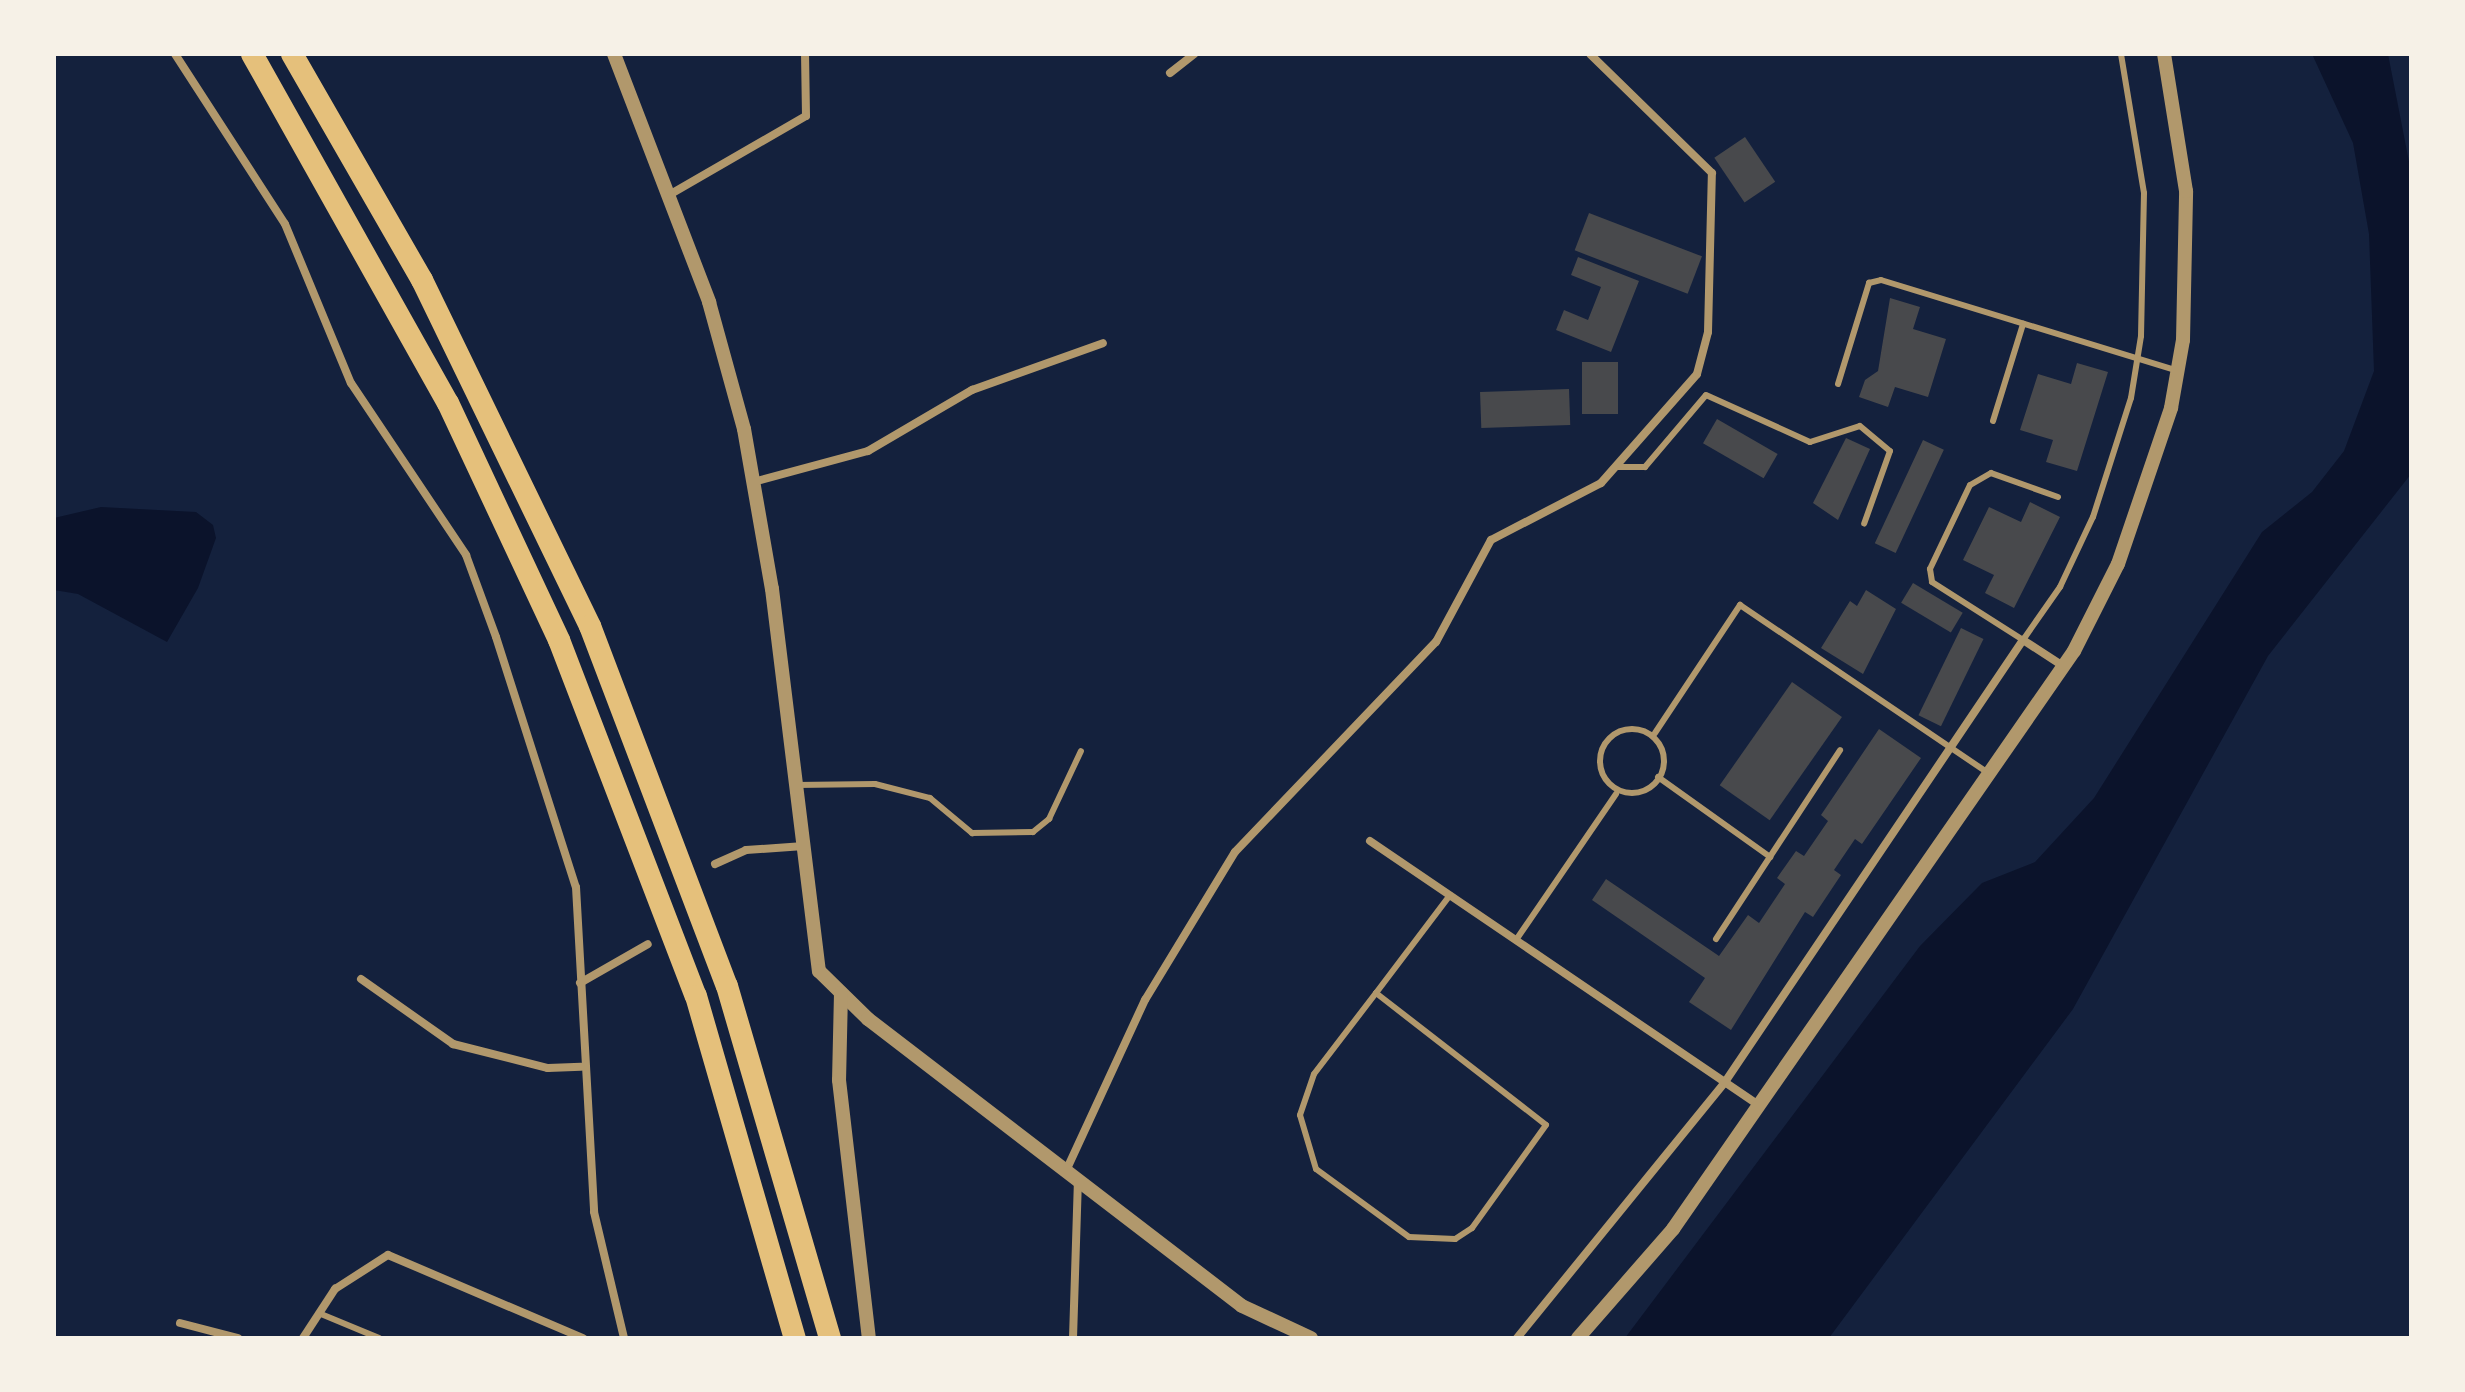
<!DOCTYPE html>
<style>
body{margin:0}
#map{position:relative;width:2465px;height:1392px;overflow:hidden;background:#14213d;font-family:Roboto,sans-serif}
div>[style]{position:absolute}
.water>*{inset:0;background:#0b132b}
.building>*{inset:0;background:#48494c;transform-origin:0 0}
.service>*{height:6px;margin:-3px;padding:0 3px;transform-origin:3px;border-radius:3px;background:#b1986c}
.service>.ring{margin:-3px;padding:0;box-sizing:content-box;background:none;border:6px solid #b1986c;border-radius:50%}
.minor>*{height:8px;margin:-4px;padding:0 4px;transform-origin:4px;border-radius:4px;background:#b1986c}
.tertiary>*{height:14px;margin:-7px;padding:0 7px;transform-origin:7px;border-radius:7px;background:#b1986c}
.motorway>*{height:22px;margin:-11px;padding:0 11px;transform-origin:11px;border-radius:11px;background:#e5c07b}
span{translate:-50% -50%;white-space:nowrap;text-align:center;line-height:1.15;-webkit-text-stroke:6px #f6f1e7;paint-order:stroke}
.frame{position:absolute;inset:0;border:56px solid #f6f1e7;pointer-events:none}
</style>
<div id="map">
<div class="water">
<div style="clip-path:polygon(2312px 54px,2388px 54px,2411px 172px,2411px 474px,2268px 656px,2073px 1009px,1829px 1338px,1625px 1338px,1920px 946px,1982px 883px,2035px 862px,2094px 798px,2262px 532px,2312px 492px,2344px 451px,2374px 371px,2369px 234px,2353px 143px)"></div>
<div style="clip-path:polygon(101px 507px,196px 512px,213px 525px,216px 538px,198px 588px,167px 642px,78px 594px,54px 590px,54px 518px)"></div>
</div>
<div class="building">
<div style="left:1745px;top:137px;width:54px;height:37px;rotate:56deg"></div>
<div style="left:1589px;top:213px;width:121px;height:40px;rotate:21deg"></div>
<div style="clip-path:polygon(1578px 257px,1639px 281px,1611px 352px,1556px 330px,1564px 310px,1588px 320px,1601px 287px,1571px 275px)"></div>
<div style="clip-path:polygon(1890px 298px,1920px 307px,1913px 329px,1946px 339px,1928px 397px,1895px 387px,1888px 407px,1859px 397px,1865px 380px,1878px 371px)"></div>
<div style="left:1582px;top:362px;width:36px;height:52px"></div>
<div style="clip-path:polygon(2077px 363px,2108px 372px,2077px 471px,2046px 462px,2053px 440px,2020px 430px,2038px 374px,2071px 384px)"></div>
<div style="left:1569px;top:389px;width:36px;height:89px;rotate:88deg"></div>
<div style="left:1717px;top:419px;width:70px;height:28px;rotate:30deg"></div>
<div style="clip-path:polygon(1846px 438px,1870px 449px,1838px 520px,1813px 503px)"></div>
<div style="left:1923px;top:440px;width:23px;height:114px;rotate:25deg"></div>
<div style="clip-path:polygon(2030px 502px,2060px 517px,2014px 608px,1985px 593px,1994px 575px,1963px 560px,1989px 507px,2021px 522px)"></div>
<div style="left:1913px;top:583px;width:58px;height:23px;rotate:31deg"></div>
<div style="clip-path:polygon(1866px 590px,1896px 609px,1863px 674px,1821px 648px,1850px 601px,1857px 606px)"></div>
<div style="left:1961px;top:628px;width:25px;height:97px;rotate:26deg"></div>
<div style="left:1792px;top:682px;width:61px;height:126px;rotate:35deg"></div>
<div style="clip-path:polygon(1879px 729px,1921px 758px,1862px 844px,1855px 839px,1834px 870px,1841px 875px,1813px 917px,1805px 912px,1731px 1030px,1689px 1002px,1705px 978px,1592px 900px,1606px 879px,1719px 956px,1748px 915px,1759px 923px,1785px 884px,1777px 878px,1796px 851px,1804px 856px,1828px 821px,1821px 815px)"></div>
</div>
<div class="service">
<div style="left:1838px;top:384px;width:106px;rotate:-72.9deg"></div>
<div style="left:1869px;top:283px;width:12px;rotate:-14deg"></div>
<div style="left:1881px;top:280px;width:308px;rotate:17deg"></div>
<div style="left:1993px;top:421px;width:102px;rotate:-72.8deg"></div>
<div style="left:1618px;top:467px;width:27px"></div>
<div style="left:1645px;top:467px;width:94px;rotate:-49.7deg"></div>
<div style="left:1706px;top:395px;width:114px;rotate:24.3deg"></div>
<div style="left:1810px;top:442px;width:52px;rotate:-17.7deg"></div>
<div style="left:1860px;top:426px;width:39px;rotate:40deg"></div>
<div style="left:1890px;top:451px;width:77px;rotate:109.6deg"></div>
<div style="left:2058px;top:497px;width:71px;rotate:-160.3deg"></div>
<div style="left:1991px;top:473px;width:24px;rotate:150deg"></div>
<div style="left:1970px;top:485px;width:93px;rotate:115.5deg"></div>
<div style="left:1930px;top:569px;width:13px;rotate:81deg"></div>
<div style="left:1932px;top:582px;width:108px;rotate:32.5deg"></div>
<div style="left:2023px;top:640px;width:65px;rotate:-55.1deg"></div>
<div style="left:2060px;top:587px;width:77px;rotate:-64.8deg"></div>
<div style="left:2093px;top:517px;width:125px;rotate:-72.3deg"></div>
<div style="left:2131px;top:398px;width:63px;rotate:-80.8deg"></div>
<div style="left:2141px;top:336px;width:143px;rotate:-88.8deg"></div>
<div style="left:2144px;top:193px;width:141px;rotate:-99.4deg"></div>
<div class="ring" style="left:1600px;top:729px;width:58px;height:58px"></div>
<div style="left:1655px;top:733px;width:154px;rotate:-56.4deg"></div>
<div style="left:1740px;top:605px;width:298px;rotate:34.1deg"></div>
<div style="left:1658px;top:777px;width:138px;rotate:35.5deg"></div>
<div style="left:796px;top:785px;width:79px;rotate:-0.7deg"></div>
<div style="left:875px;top:784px;width:57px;rotate:14.3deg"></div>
<div style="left:930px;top:798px;width:55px;rotate:39.8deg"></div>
<div style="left:972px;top:833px;width:61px;rotate:-0.9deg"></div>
<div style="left:1033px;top:832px;width:21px;rotate:-39deg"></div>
<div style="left:1049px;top:819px;width:75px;rotate:-64.8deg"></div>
<div style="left:1716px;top:939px;width:226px;rotate:-56.7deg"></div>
<div style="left:1516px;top:940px;width:177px;rotate:-55.6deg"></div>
<div style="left:1376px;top:993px;width:215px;rotate:37.8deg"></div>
<div style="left:1546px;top:1125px;width:127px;rotate:125.7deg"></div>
<div style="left:1472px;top:1228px;width:20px;rotate:147deg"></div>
<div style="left:1455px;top:1239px;width:46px;rotate:-177.5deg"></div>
<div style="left:1409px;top:1237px;width:115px;rotate:-143.8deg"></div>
<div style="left:1316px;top:1169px;width:56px;rotate:-106.5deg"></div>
<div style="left:1300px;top:1115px;width:43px;rotate:-71.1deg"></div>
<div style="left:1314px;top:1074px;width:102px;rotate:-52.6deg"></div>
<div style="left:1376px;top:993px;width:123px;rotate:-52.9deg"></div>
<div style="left:321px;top:1314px;width:63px;rotate:22.5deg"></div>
</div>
<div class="minor">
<div style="left:175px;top:54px;width:202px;rotate:57.1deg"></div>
<div style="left:285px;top:224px;width:172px;rotate:67.5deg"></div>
<div style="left:351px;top:383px;width:207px;rotate:56.2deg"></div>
<div style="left:466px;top:555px;width:87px;rotate:69.9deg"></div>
<div style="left:496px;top:637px;width:262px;rotate:72.3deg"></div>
<div style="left:576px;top:887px;width:325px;rotate:86.8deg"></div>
<div style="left:594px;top:1212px;width:130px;rotate:76.6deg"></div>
<div style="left:1170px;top:73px;width:31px;rotate:-38deg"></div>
<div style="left:669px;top:195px;width:158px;rotate:-30deg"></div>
<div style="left:806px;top:116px;width:62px;rotate:-90.9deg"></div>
<div style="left:753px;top:482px;width:119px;rotate:-15.1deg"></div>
<div style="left:868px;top:451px;width:121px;rotate:-30.4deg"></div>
<div style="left:972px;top:390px;width:139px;rotate:-19.7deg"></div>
<div style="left:1370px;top:841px;width:470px;rotate:34.2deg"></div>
<div style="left:715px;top:864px;width:34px;rotate:-24deg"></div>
<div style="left:746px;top:850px;width:58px;rotate:-3.9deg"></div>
<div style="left:361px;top:979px;width:113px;rotate:35.2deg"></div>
<div style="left:453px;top:1044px;width:98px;rotate:14.2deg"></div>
<div style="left:548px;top:1068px;width:33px;rotate:-2deg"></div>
<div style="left:580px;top:983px;width:78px;rotate:-29.8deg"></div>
<div style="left:1065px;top:1173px;width:191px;rotate:-65.2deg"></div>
<div style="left:1145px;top:1000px;width:173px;rotate:-58.7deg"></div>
<div style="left:1235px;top:852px;width:291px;rotate:-46.3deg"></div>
<div style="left:1436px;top:642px;width:116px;rotate:-61.7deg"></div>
<div style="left:1491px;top:540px;width:124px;rotate:-27.4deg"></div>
<div style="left:1601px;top:483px;width:145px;rotate:-48.6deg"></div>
<div style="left:1697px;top:374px;width:43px;rotate:-75.3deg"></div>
<div style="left:1708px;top:332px;width:159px;rotate:-88.6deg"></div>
<div style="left:1712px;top:173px;width:170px;rotate:-135.7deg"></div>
<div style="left:180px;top:1323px;width:60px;rotate:14.5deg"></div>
<div style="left:303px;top:1338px;width:59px;rotate:-56.9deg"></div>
<div style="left:335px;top:1289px;width:63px;rotate:-32.7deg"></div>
<div style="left:388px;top:1255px;width:212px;rotate:23.1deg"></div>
<div style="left:1073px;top:1338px;width:155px;rotate:-88.2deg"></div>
<div style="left:1517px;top:1338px;width:330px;rotate:-50.9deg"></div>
<div style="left:1725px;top:1082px;width:533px;rotate:-56.01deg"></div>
<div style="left:2023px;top:640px;width:48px;rotate:33deg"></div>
</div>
<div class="tertiary">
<div style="left:614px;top:54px;width:266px;rotate:69deg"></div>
<div style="left:709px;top:302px;width:132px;rotate:74.6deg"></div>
<div style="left:744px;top:429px;width:162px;rotate:80.1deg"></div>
<div style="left:772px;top:589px;width:385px;rotate:83deg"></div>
<div style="left:819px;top:971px;width:69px;rotate:44.4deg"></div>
<div style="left:868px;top:1019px;width:471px;rotate:37.5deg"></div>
<div style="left:1242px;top:1306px;width:76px;rotate:24.9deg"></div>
<div style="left:841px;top:993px;width:87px;rotate:91.3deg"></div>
<div style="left:839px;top:1080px;width:260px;rotate:83.4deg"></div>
<div style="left:1578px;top:1338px;width:145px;rotate:-48.9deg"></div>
<div style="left:1673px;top:1229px;width:703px;rotate:-55.25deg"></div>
<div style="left:2074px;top:651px;width:97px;rotate:-63.2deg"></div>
<div style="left:2118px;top:564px;width:165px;rotate:-71.2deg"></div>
<div style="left:2171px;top:408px;width:69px;rotate:-80deg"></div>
<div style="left:2183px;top:340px;width:149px;rotate:-88.8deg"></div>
<div style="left:2186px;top:191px;width:139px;rotate:-99.1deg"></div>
</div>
<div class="motorway">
<div style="left:252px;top:54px;width:400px;rotate:60.7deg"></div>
<div style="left:448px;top:403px;width:262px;rotate:64.9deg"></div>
<div style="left:559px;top:640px;width:381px;rotate:69deg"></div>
<div style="left:696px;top:996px;width:356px;rotate:73.9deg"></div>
<div style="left:292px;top:54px;width:261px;rotate:60.1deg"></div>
<div style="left:422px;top:280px;width:385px;rotate:64.1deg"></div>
<div style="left:590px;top:626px;width:385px;rotate:69.2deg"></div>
<div style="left:727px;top:986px;width:367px;rotate:73.7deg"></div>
</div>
<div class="frame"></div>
</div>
